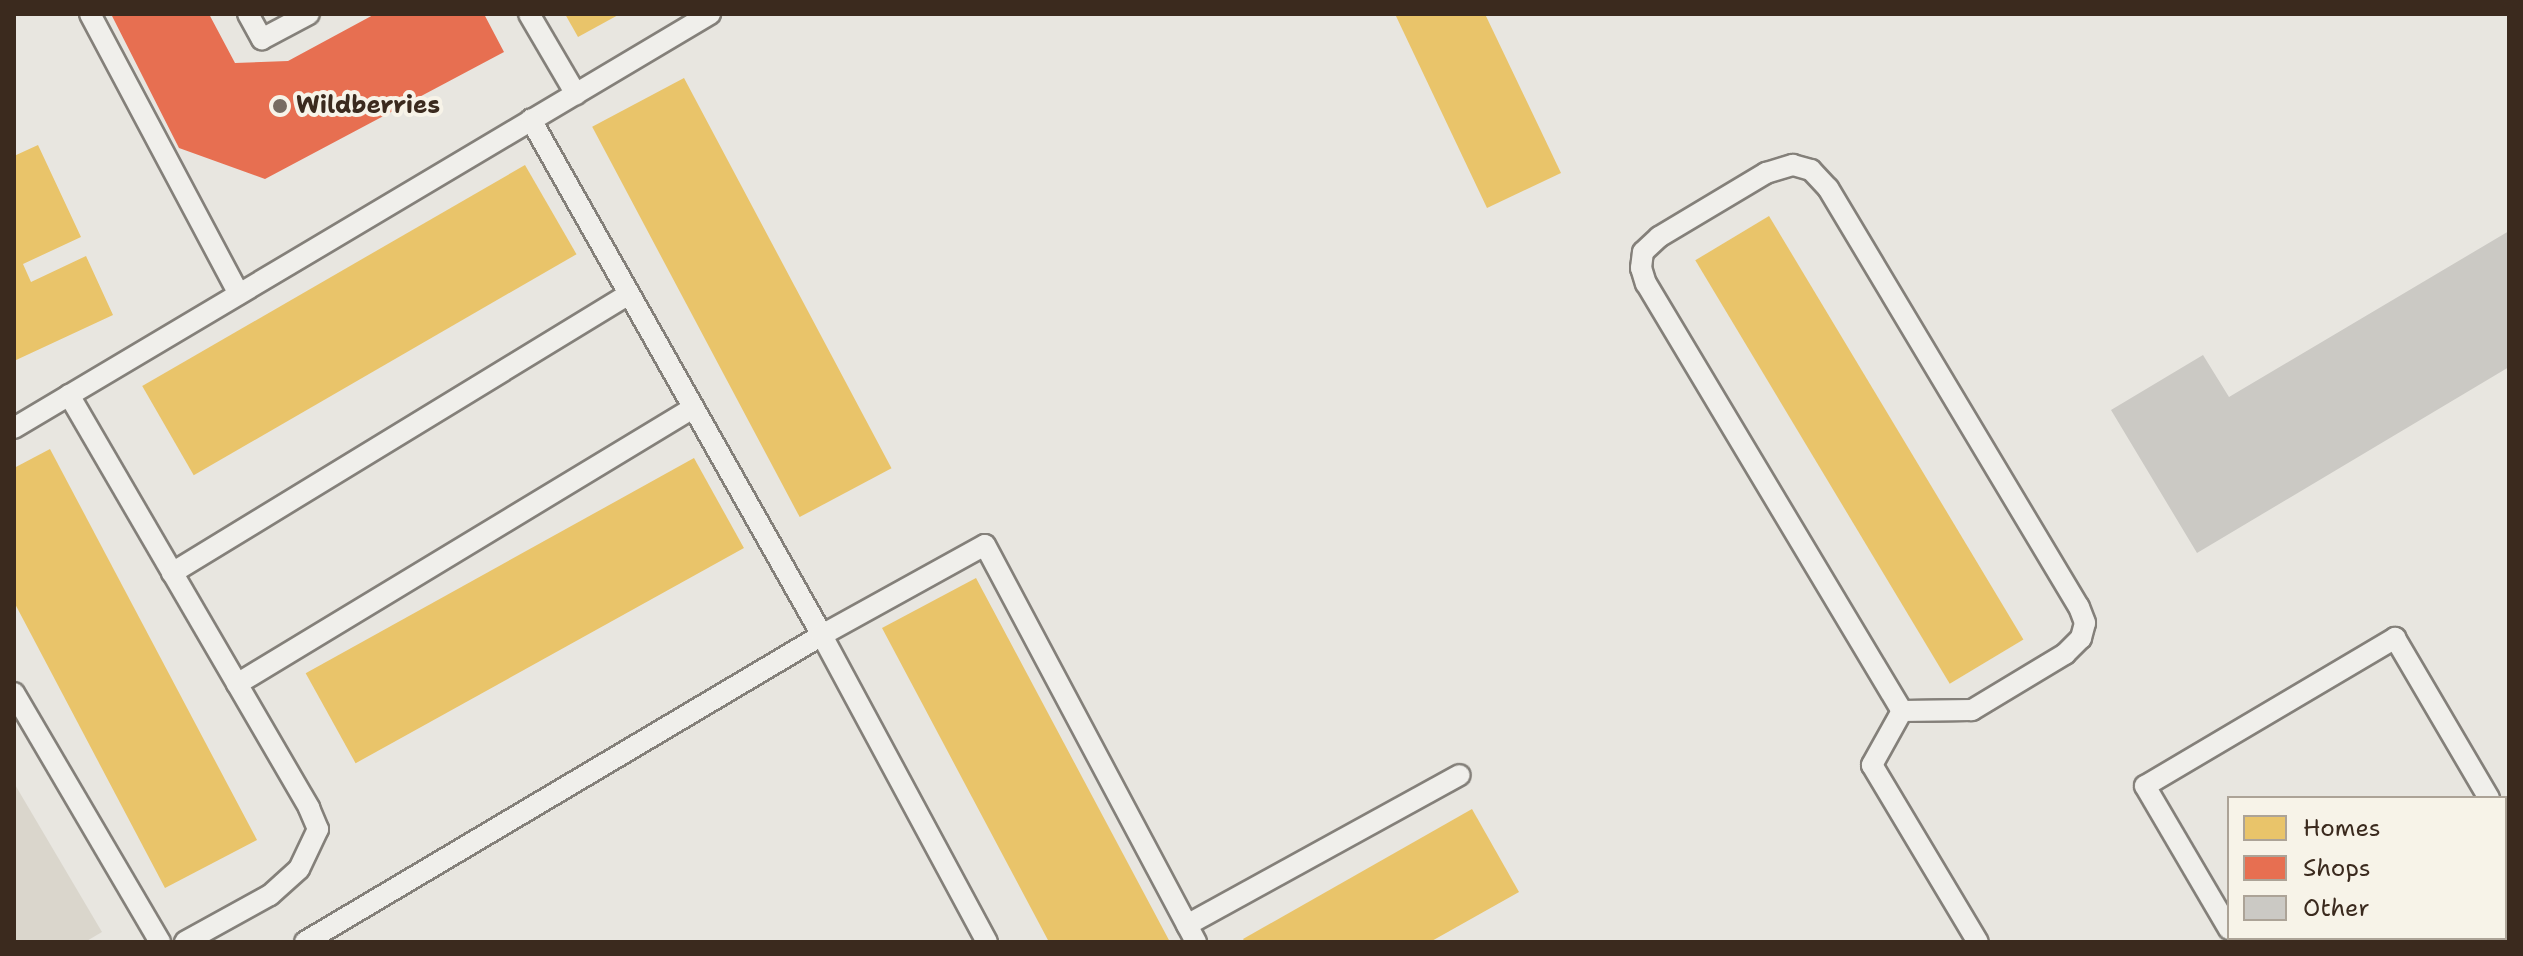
<!DOCTYPE html>
<style>
body{margin:0}
#map{position:relative;width:2523px;height:956px;overflow:hidden;background:#e8e6e0;font-family:"Shantell Sans",sans-serif}
div>[style]{position:absolute}
.green>*{inset:0;background:#dad6cc}
.homes>*{inset:0;background:#e9c46a;transform-origin:0 0}
.shops>*{inset:0;background:#e76f51}
.building>*{inset:0;background:#cbc9c4}
.roads{filter:drop-shadow(2px 0 #84807a) drop-shadow(-2px 0 #84807a) drop-shadow(0 2px #84807a) drop-shadow(0 -2px #84807a)}
.service>*{height:20px;margin:-10px;padding:0 10px;transform-origin:10px;border-radius:10px;background:#f0efeb}
.dots>*{width:22px;height:22px;translate:-50% -50%;box-sizing:border-box;border:4px solid #f7f3e8;border-radius:50%}
span{translate:-50% -50%;white-space:nowrap;text-align:center;line-height:1.15;-webkit-text-stroke:8px #f7f3e8;paint-order:stroke}
.poi-label{font-size:24px;color:#3b2a1e;font-weight:700}
.left{translate:0 -50%;text-align:left}
.frame{position:absolute;inset:0;border:16px solid #3b2a1e;pointer-events:none}
.legend{position:absolute;left:2227px;top:796px;width:280px;height:144px;box-sizing:border-box;background:#f7f3e8;border:2px solid #aca397;margin:0;padding:10px 14px;list-style:none;font-size:24px;color:#3b2a1e}
.legend li{display:flex;align-items:center;gap:16px;height:40px}
.legend b{width:40px;border:2px solid #aca397}
</style>
<div id="map">
<div class="green">
<div style="clip-path:polygon(14px 783px,102px 932px,85px 942px,14px 942px)"></div>
</div>
<div class="homes">
<div style="clip-path:polygon(565px 14px,620px 14px,578px 37px)"></div>
<div style="clip-path:polygon(1395px 14px,1485px 14px,1561px 173px,1487px 208px)"></div>
<div style="left:684px;top:78px;width:442px;height:104px;rotate:62deg"></div>
<div style="clip-path:polygon(38px 145px,81px 237px,23px 264px,31px 282px,86px 256px,113px 315px,14px 361px,14px 156px)"></div>
<div style="left:525px;top:165px;width:103px;height:442px;rotate:60deg"></div>
<div style="left:1769px;top:216px;width:494px;height:86px;rotate:59deg"></div>
<div style="clip-path:polygon(50px 449px,257px 840px,165px 888px,14px 602px,14px 468px)"></div>
<div style="left:694px;top:458px;width:103px;height:444px;rotate:61deg"></div>
<div style="clip-path:polygon(976px 578px,1170px 942px,1049px 942px,882px 628px)"></div>
<div style="clip-path:polygon(1472px 809px,1519px 892px,1430px 942px,1245px 942px,1243px 939px)"></div>
</div>
<div class="shops">
<div style="clip-path:polygon(111px 14px,209px 14px,235px 63px,288px 61px,375px 14px,484px 14px,504px 52px,265px 179px,179px 148px)"></div>
</div>
<div class="building">
<div style="clip-path:polygon(2509px 231px,2509px 367px,2197px 553px,2111px 410px,2203px 355px,2229px 397px)"></div>
</div>
<div class="roads">
<div class="service">
<div style="left:90px;top:14px;width:317px;rotate:62deg"></div>
<div style="left:248px;top:14px;width:29px;rotate:61deg"></div>
<div style="left:262px;top:39px;width:53px;rotate:-28deg"></div>
<div style="left:529px;top:14px;width:93px;rotate:59.6deg"></div>
<div style="left:1793px;top:165px;width:19px;rotate:16deg"></div>
<div style="left:1811px;top:170px;width:25px;rotate:47deg"></div>
<div style="left:1828px;top:188px;width:488px;rotate:59.1deg"></div>
<div style="left:2079px;top:607px;width:17px;rotate:69deg"></div>
<div style="left:2085px;top:623px;width:16px;rotate:105deg"></div>
<div style="left:2081px;top:638px;width:23px;rotate:135deg"></div>
<div style="left:2065px;top:654px;width:109px;rotate:148.9deg"></div>
<div style="left:1972px;top:710px;width:70px;rotate:179.2deg"></div>
<div style="left:1902px;top:711px;width:498px;rotate:-120.9deg"></div>
<div style="left:1646px;top:284px;width:17px;rotate:-107deg"></div>
<div style="left:1641px;top:268px;width:16px;rotate:-83deg"></div>
<div style="left:1643px;top:252px;width:22px;rotate:-43deg"></div>
<div style="left:1659px;top:237px;width:125px;rotate:-30.9deg"></div>
<div style="left:1766px;top:173px;width:28px;rotate:-17deg"></div>
<div style="left:69px;top:395px;width:478px;rotate:59.8deg"></div>
<div style="left:309px;top:808px;width:23px;rotate:67deg"></div>
<div style="left:318px;top:829px;width:44px;rotate:115.4deg"></div>
<div style="left:299px;top:869px;width:39px;rotate:138deg"></div>
<div style="left:270px;top:895px;width:97px;rotate:151.1deg"></div>
<div style="left:14px;top:428px;width:810px;rotate:-30.75deg"></div>
<div style="left:172px;top:573px;width:535px;rotate:-31.4deg"></div>
<div style="left:237px;top:684px;width:533px;rotate:-31.18deg"></div>
<div style="left:14px;top:693px;width:289px;rotate:59.6deg"></div>
<div style="left:1902px;top:711px;width:62px;rotate:119.1deg"></div>
<div style="left:1872px;top:765px;width:206px;rotate:59.1deg"></div>
<div style="left:2505px;top:824px;width:8px;rotate:60deg"></div>
<div style="left:1187px;top:925px;width:311px;rotate:-28.8deg"></div>
<div style="left:2229px;top:929px;width:166px;rotate:-120.4deg"></div>
<div style="left:2145px;top:786px;width:291px;rotate:-30.6deg"></div>
<div style="left:2395px;top:638px;width:186px;rotate:59.6deg"></div>
<div style="left:305px;top:942px;width:601px;rotate:-30.7deg"></div>
<div style="left:822px;top:635px;width:592px;rotate:-119.47deg"></div>
<div style="left:987px;top:942px;width:349px;rotate:-118.3deg"></div>
<div style="left:822px;top:635px;width:186px;rotate:-28.9deg"></div>
<div style="left:985px;top:545px;width:450px;rotate:62deg"></div>
</div>
</div>
<div class="dots">
<div style="left:280px;top:106px;background:#786c62"></div>
</div>
<div class="poi-label">
<span class="left" style="left:296px;top:106px">Wildberries</span>
</div>
<div class="frame"></div>
<ul class="legend">
<li><b style="height:22px;background:#e9c46a"></b>Homes</li>
<li><b style="height:22px;background:#e76f51"></b>Shops</li>
<li><b style="height:22px;background:#cbc9c4"></b>Other</li>
</ul>
</div>
